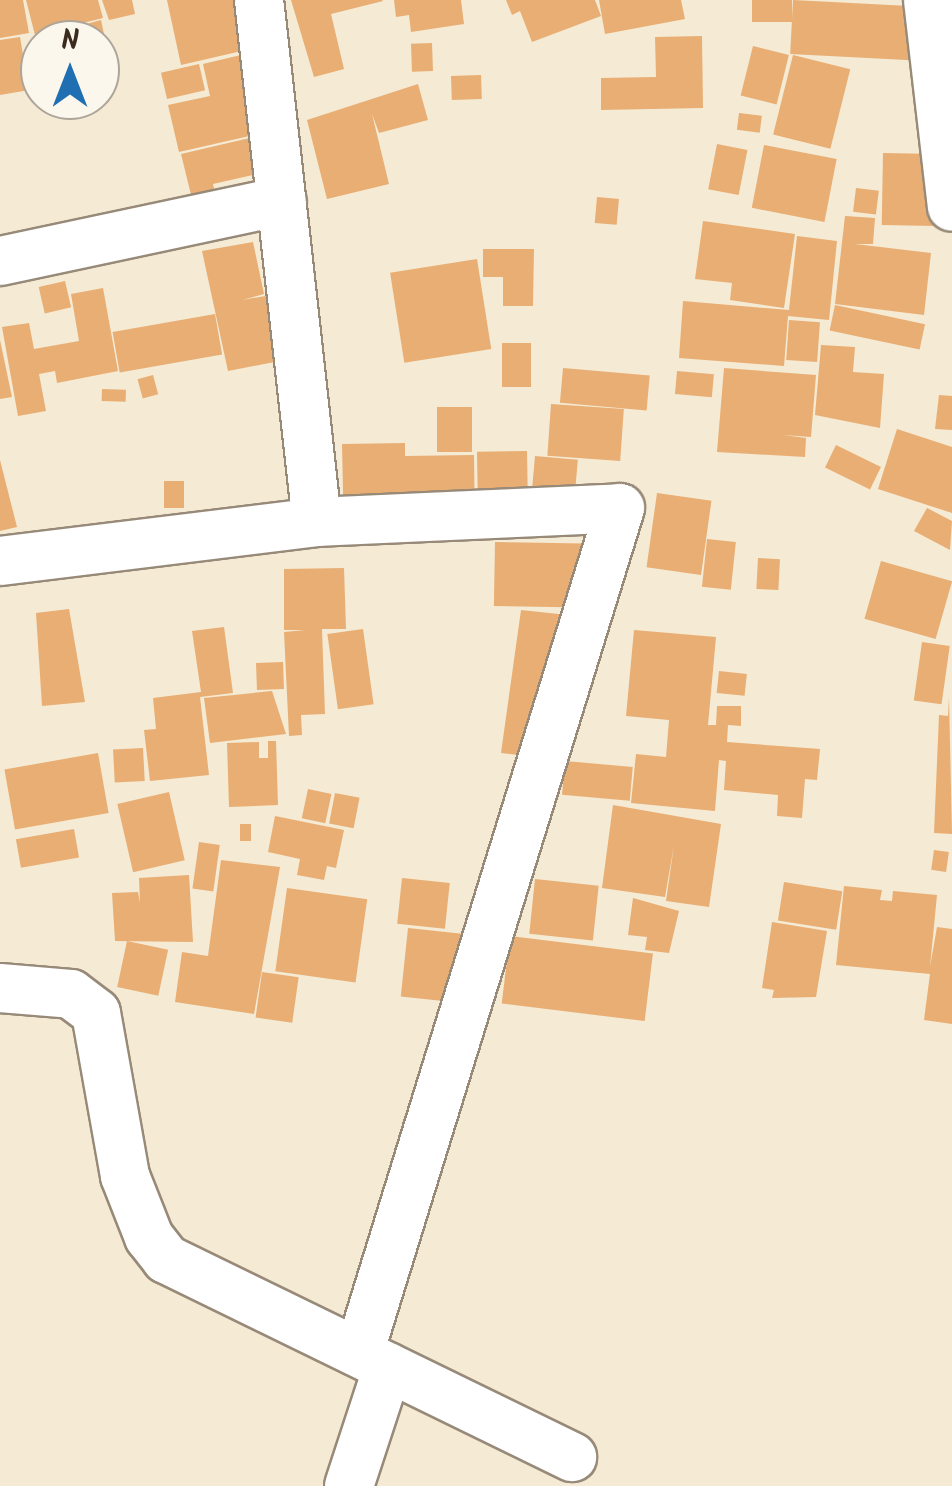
<!DOCTYPE html>
<style>
body{margin:0}
#map{position:relative;width:952px;height:1486px;overflow:hidden;background:#f5ead4;font-family:Kalam,sans-serif}
div>[style]{position:absolute}
.building>*{inset:0;background:#e8ae73;transform-origin:0 0}
.roads{filter:drop-shadow(2px 0 #988a79) drop-shadow(-2px 0 #988a79) drop-shadow(0 2px #988a79) drop-shadow(0 -2px #988a79)}
.street>*{height:48px;margin:-24px;padding:0 24px;transform-origin:24px;border-radius:24px;background:#fff}
span{translate:-50% -50%;white-space:nowrap;text-align:center;line-height:1.15;-webkit-text-stroke:8px #fbf7ec;paint-order:stroke}
.north{position:absolute;left:20px;top:20px;width:100px;height:100px;box-sizing:border-box;background:#fbf7ec;border:2px solid #aea59a;border-radius:50%;rotate:0deg;font-size:28px;font-weight:700;line-height:40px;text-align:center;color:#3b2a1e}
.north::after{content:'';display:block;margin:auto;width:35px;height:45px;background:#1f6fb2;clip-path:polygon(50% 0,100% 100%,50% 72%,0 100%)}
</style>
<div id="map">
<div class="building">
<div style="clip-path:polygon(0 0,23px 0,29px 33px,0 38px)"></div>
<div style="clip-path:polygon(26px 0,98px 0,103px 18px,35px 35px)"></div>
<div style="clip-path:polygon(102px 0,132px 0,135px 14px,109px 20px)"></div>
<div style="clip-path:polygon(167px 0,235px 0,246px 50px,181px 65px)"></div>
<div style="clip-path:polygon(291px 0,382px 0,383px 1px,331px 14px,344px 69px,314px 77px)"></div>
<div style="clip-path:polygon(394px 0,461px 0,464px 24px,411px 32px,409px 15px,396px 17px)"></div>
<div style="clip-path:polygon(506px 0,595px 0,601px 16px,532px 42px,520px 11px,512px 15px)"></div>
<div style="clip-path:polygon(599px 0,681px 0,685px 19px,605px 34px)"></div>
<div style="left:752px;top:0;width:40px;height:22px"></div>
<div style="left:793px;top:0;width:131px;height:54px;rotate:3deg"></div>
<div style="clip-path:polygon(101px 20px,107px 48px,100px 50px,100px 40px,87px 40px,83px 25px)"></div>
<div style="clip-path:polygon(702px 36px,703px 108px,601px 110px,601px 78px,656px 77px,655px 37px)"></div>
<div style="clip-path:polygon(20px 37px,29px 90px,0 95px,0 40px)"></div>
<div style="left:432px;top:43px;width:28px;height:21px;rotate:88deg"></div>
<div style="left:753px;top:46px;width:37px;height:51px;rotate:14deg"></div>
<div style="clip-path:polygon(245px 54px,267px 132px,179px 152px,168px 105px,210px 96px,203px 64px)"></div>
<div style="left:793px;top:55px;width:59px;height:82px;rotate:14deg"></div>
<div style="left:199px;top:64px;width:27px;height:39px;rotate:77deg"></div>
<div style="left:481px;top:75px;width:24px;height:30px;rotate:88deg"></div>
<div style="clip-path:polygon(418px 84px,428px 120px,379px 133px,372px 114px,389px 184px,327px 199px,307px 120px)"></div>
<div style="left:739px;top:113px;width:23px;height:17px;rotate:7deg"></div>
<div style="clip-path:polygon(254px 137px,262px 173px,213px 184px,217px 202px,194px 207px,181px 154px)"></div>
<div style="left:717px;top:144px;width:31px;height:46px;rotate:11deg"></div>
<div style="left:764px;top:145px;width:74px;height:64px;rotate:11deg"></div>
<div style="left:883px;top:153px;width:54px;height:72px;rotate:1deg"></div>
<div style="left:856px;top:188px;width:23px;height:24px;rotate:7deg"></div>
<div style="left:597px;top:197px;width:22px;height:26px;rotate:5deg"></div>
<div style="clip-path:polygon(845px 216px,875px 218px,873px 244px,855px 244px,931px 253px,924px 315px,835px 304px)"></div>
<div style="clip-path:polygon(703px 221px,795px 234px,784px 308px,730px 300px,732px 283px,695px 279px)"></div>
<div style="clip-path:polygon(797px 236px,837px 241px,829px 320px,788px 316px,784px 366px,679px 358px,683px 301px,789px 310px)"></div>
<div style="clip-path:polygon(253px 242px,264px 294px,242px 300px,283px 293px,295px 358px,228px 371px,202px 251px)"></div>
<div style="clip-path:polygon(483px 249px,534px 249px,533px 306px,503px 306px,503px 277px,483px 277px)"></div>
<div style="left:477px;top:259px;width:91px;height:88px;rotate:81deg"></div>
<div style="left:65px;top:281px;width:27px;height:27px;rotate:77deg"></div>
<div style="clip-path:polygon(103px 288px,118px 371px,57px 383px,55px 371px,39px 374px,46px 411px,18px 416px,2px 327px,29px 323px,34px 349px,79px 341px,71px 294px)"></div>
<div style="left:835px;top:305px;width:92px;height:26px;rotate:12deg"></div>
<div style="left:215px;top:314px;width:41px;height:104px;rotate:80deg"></div>
<div style="left:789px;top:320px;width:31px;height:40px;rotate:4deg"></div>
<div style="clip-path:polygon(0 340px,12px 397px,0 399px)"></div>
<div style="left:502px;top:343px;width:29px;height:44px"></div>
<div style="clip-path:polygon(821px 345px,855px 347px,853px 372px,884px 374px,880px 428px,815px 415px)"></div>
<div style="left:563px;top:368px;width:87px;height:35px;rotate:5deg"></div>
<div style="clip-path:polygon(724px 368px,816px 375px,811px 437px,783px 435px,806px 438px,805px 457px,717px 452px)"></div>
<div style="left:677px;top:371px;width:37px;height:23px;rotate:5deg"></div>
<div style="left:153px;top:375px;width:20px;height:16px;rotate:75deg"></div>
<div style="left:102px;top:389px;width:24px;height:12px;rotate:2deg"></div>
<div style="clip-path:polygon(939px 395px,952px 396px,952px 430px,935px 429px)"></div>
<div style="left:551px;top:404px;width:73px;height:52px;rotate:4deg"></div>
<div style="left:437px;top:407px;width:35px;height:45px"></div>
<div style="clip-path:polygon(897px 429px,952px 447px,952px 513px,878px 489px)"></div>
<div style="clip-path:polygon(405px 443px,405px 456px,474px 455px,475px 528px,344px 539px,342px 444px)"></div>
<div style="left:836px;top:445px;width:50px;height:25px;rotate:26deg"></div>
<div style="left:527px;top:451px;width:61px;height:50px;rotate:89deg"></div>
<div style="left:535px;top:456px;width:43px;height:44px;rotate:5deg"></div>
<div style="clip-path:polygon(0 460px,17px 527px,0 531px)"></div>
<div style="left:164px;top:481px;width:20px;height:27px"></div>
<div style="left:657px;top:493px;width:55px;height:75px;rotate:8deg"></div>
<div style="clip-path:polygon(927px 508px,952px 521px,950px 550px,914px 531px)"></div>
<div style="left:707px;top:539px;width:29px;height:48px;rotate:6deg"></div>
<div style="left:495px;top:542px;width:88px;height:64px;rotate:1deg"></div>
<div style="left:758px;top:558px;width:22px;height:31px;rotate:3deg"></div>
<div style="left:881px;top:561px;width:74px;height:60px;rotate:16deg"></div>
<div style="clip-path:polygon(344px 568px,346px 629px,322px 629px,325px 714px,301px 715px,302px 735px,289px 736px,284px 632px,305px 630px,284px 630px,284px 569px)"></div>
<div style="clip-path:polygon(69px 609px,85px 702px,42px 706px,36px 613px)"></div>
<div style="clip-path:polygon(521px 610px,577px 616px,542px 758px,501px 753px)"></div>
<div style="clip-path:polygon(224px 627px,233px 693px,200px 697px,209px 775px,150px 781px,144px 730px,156px 729px,153px 698px,201px 692px,192px 631px)"></div>
<div style="left:363px;top:629px;width:76px;height:36px;rotate:82deg"></div>
<div style="clip-path:polygon(634px 630px,716px 637px,708px 725px,716px 725px,717px 706px,741px 706px,741px 726px,728px 725px,727px 742px,820px 749px,817px 780px,805px 779px,802px 818px,777px 816px,778px 795px,724px 790px,726px 761px,719px 760px,715px 811px,631px 803px,636px 754px,666px 757px,669px 720px,626px 716px)"></div>
<div style="left:922px;top:642px;width:28px;height:59px;rotate:8deg"></div>
<div style="left:283px;top:662px;width:27px;height:27px;rotate:88deg"></div>
<div style="left:719px;top:671px;width:28px;height:22px;rotate:6deg"></div>
<div style="clip-path:polygon(272px 691px,286px 734px,210px 743px,204px 698px)"></div>
<div style="clip-path:polygon(949px 697px,952px 834px,934px 833px,939px 715px,948px 716px)"></div>
<div style="clip-path:polygon(268px 741px,276px 741px,278px 805px,229px 807px,227px 743px,259px 742px,259px 758px,268px 758px)"></div>
<div style="left:143px;top:748px;width:33px;height:30px;rotate:87deg"></div>
<div style="left:98px;top:753px;width:61px;height:95px;rotate:80deg"></div>
<div style="left:565px;top:761px;width:68px;height:34px;rotate:5deg"></div>
<div style="left:308px;top:789px;width:24px;height:30px;rotate:12deg"></div>
<div style="left:169px;top:792px;width:70px;height:53px;rotate:77deg"></div>
<div style="left:335px;top:793px;width:25px;height:31px;rotate:11deg"></div>
<div style="clip-path:polygon(613px 805px,721px 824px,709px 907px,666px 901px,674px 845px,665px 897px,602px 888px)"></div>
<div style="clip-path:polygon(275px 816px,344px 830px,336px 868px,327px 866px,324px 880px,297px 875px,300px 859px,268px 852px)"></div>
<div style="left:240px;top:824px;width:11px;height:17px"></div>
<div style="left:74px;top:829px;width:29px;height:59px;rotate:80deg"></div>
<div style="left:199px;top:842px;width:21px;height:47px;rotate:8deg"></div>
<div style="left:934px;top:850px;width:15px;height:20px;rotate:8deg"></div>
<div style="clip-path:polygon(221px 860px,280px 867px,254px 1014px,175px 1002px,182px 952px,208px 956px)"></div>
<div style="clip-path:polygon(189px 875px,193px 942px,115px 941px,112px 893px,138px 892px,140px 903px,139px 878px)"></div>
<div style="left:402px;top:878px;width:48px;height:46px;rotate:6deg"></div>
<div style="left:535px;top:879px;width:64px;height:55px;rotate:6deg"></div>
<div style="left:784px;top:882px;width:59px;height:39px;rotate:9deg"></div>
<div style="clip-path:polygon(844px 886px,882px 890px,880px 900px,892px 901px,893px 891px,937px 895px,930px 967px,937px 927px,952px 929px,952px 1024px,924px 1020px,930px 974px,836px 965px)"></div>
<div style="left:287px;top:888px;width:81px;height:84px;rotate:8deg"></div>
<div style="clip-path:polygon(633px 898px,679px 911px,669px 953px,645px 950px,647px 937px,628px 935px)"></div>
<div style="clip-path:polygon(772px 922px,827px 931px,816px 997px,772px 998px,774px 990px,762px 988px)"></div>
<div style="left:408px;top:928px;width:66px;height:69px;rotate:6deg"></div>
<div style="left:510px;top:936px;width:144px;height:68px;rotate:7deg"></div>
<div style="left:127px;top:941px;width:42px;height:47px;rotate:12deg"></div>
<div style="left:262px;top:972px;width:37px;height:46px;rotate:8deg"></div>
</div>
<div class="roads">
<div class="street">
<div style="left:259px;top:0;width:525px;rotate:83.66deg"></div>
<div style="left:928px;top:0;width:208px;rotate:83.4deg"></div>
<div style="left:0;top:261px;width:288px;rotate:-12deg"></div>
<div style="left:0;top:561px;width:319px;rotate:-7deg"></div>
<div style="left:317px;top:522px;width:303px;rotate:-2.6deg"></div>
<div style="left:620px;top:508px;width:884px;rotate:107.16deg"></div>
<div style="left:0;top:988px;width:71px;rotate:4.8deg"></div>
<div style="left:71px;top:994px;width:31px;rotate:37deg"></div>
<div style="left:96px;top:1013px;width:166px;rotate:79.9deg"></div>
<div style="left:125px;top:1176px;width:66px;rotate:68.5deg"></div>
<div style="left:149px;top:1237px;width:28px;rotate:52deg"></div>
<div style="left:166px;top:1259px;width:452px;rotate:26deg"></div>
<div style="left:349px;top:1486px;width:125px;rotate:-71.9deg"></div>
</div>
</div>
<div class="north">N</div>
</div>
